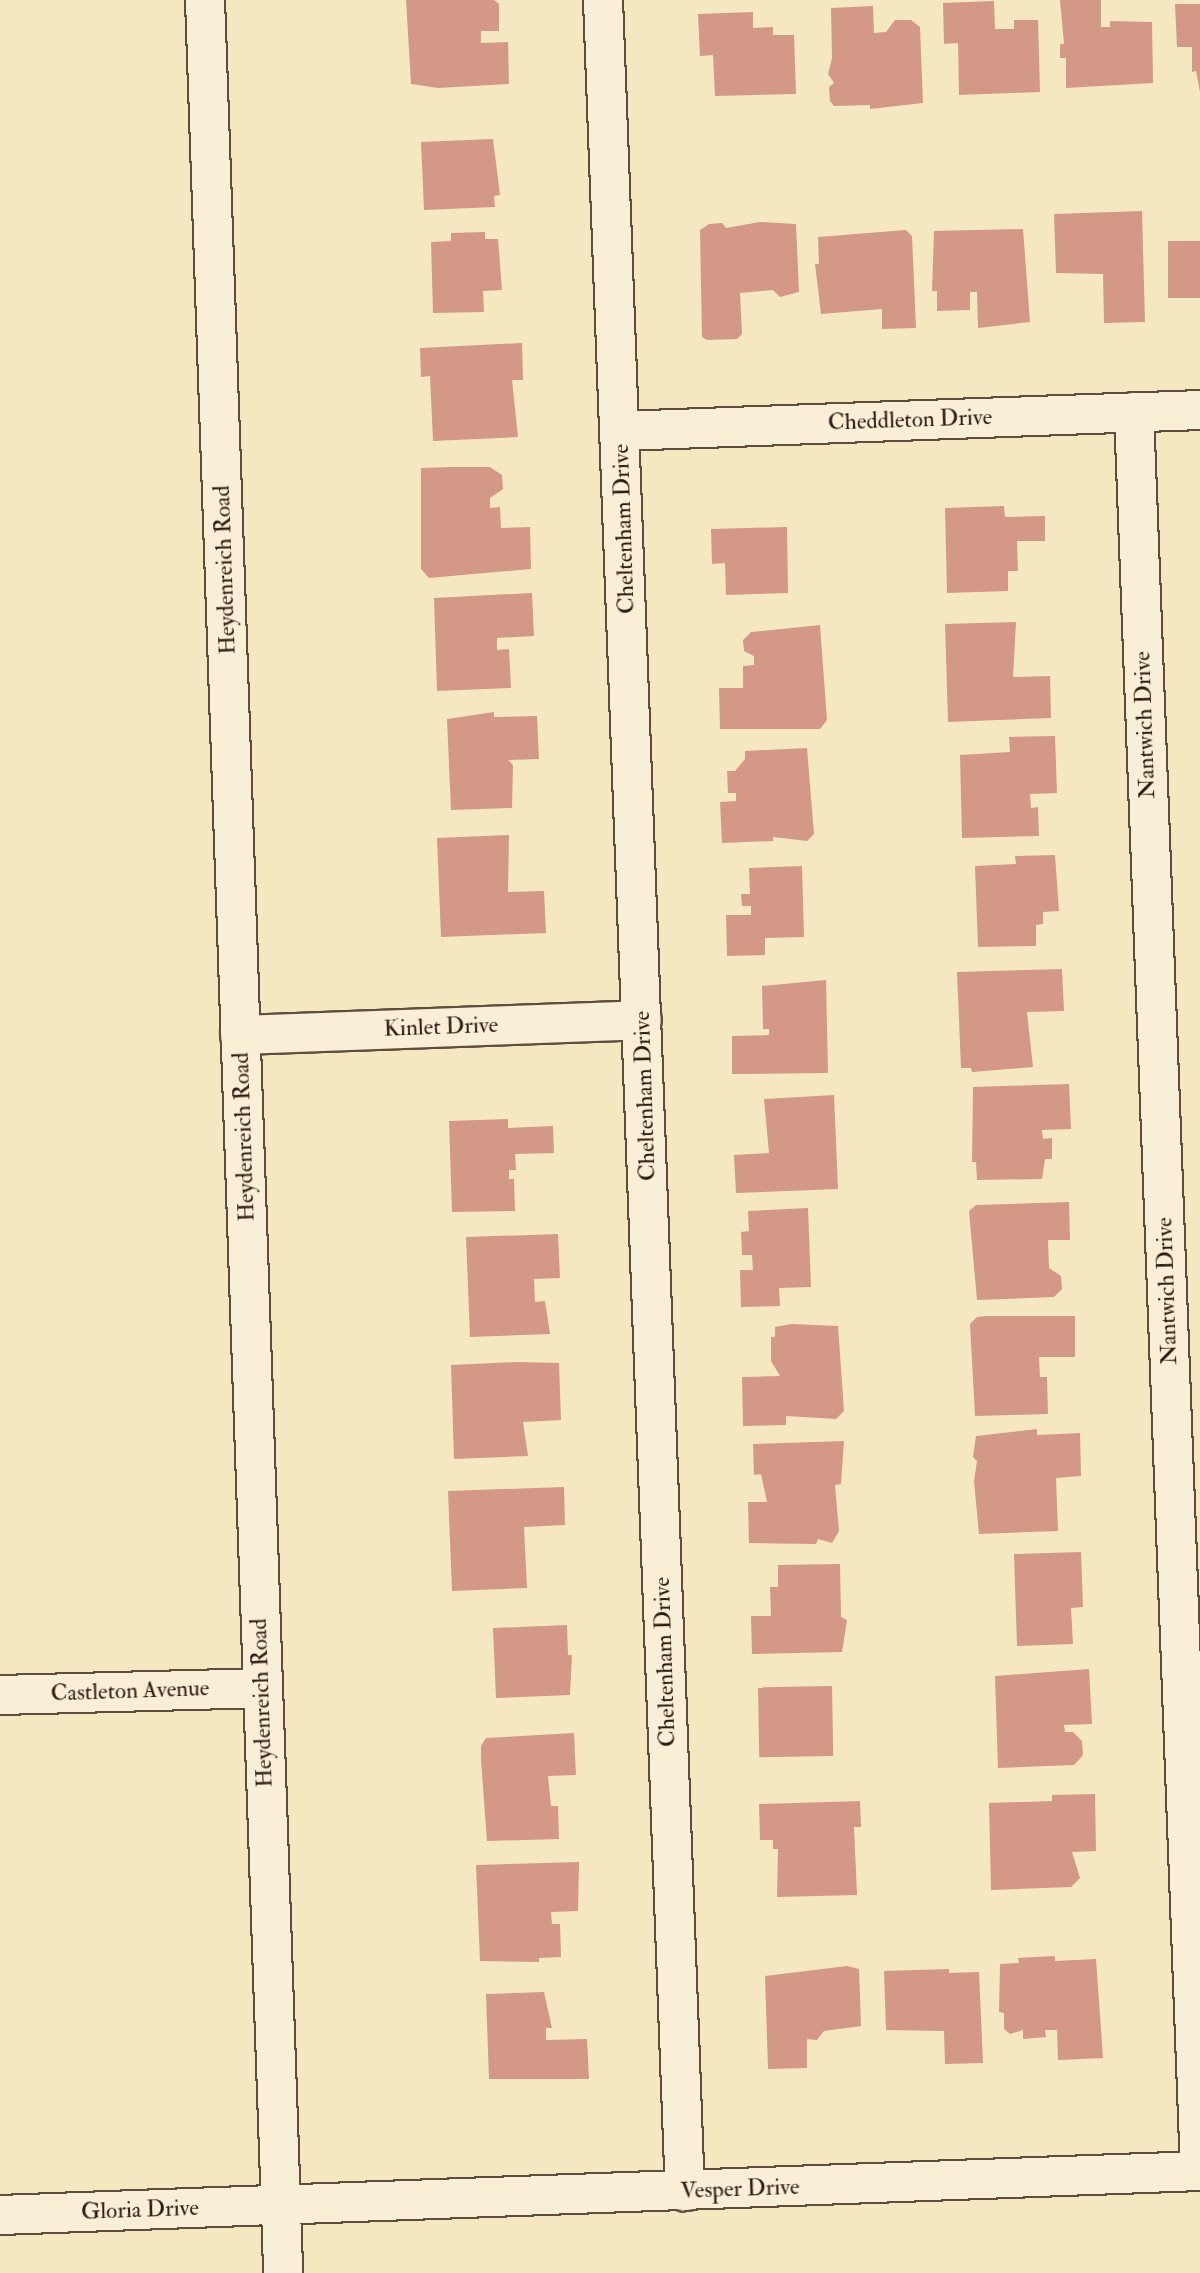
<!DOCTYPE html>
<style>
body{margin:0}
#map{position:relative;width:1200px;height:2273px;overflow:hidden;background:#f5e7c0;font-family:"IM FELL Double Pica",serif}
div>[style]{position:absolute}
.building>*{inset:0;background:#d49887;transform-origin:0 0}
.roads{filter:drop-shadow(2px 0 #5f4d3d) drop-shadow(-2px 0 #5f4d3d) drop-shadow(0 2px #5f4d3d) drop-shadow(0 -2px #5f4d3d)}
.minor>*{height:38px;margin:-19px;padding:0 19px;transform-origin:19px;border-radius:19px;background:#f8efd6}
span{translate:-50% -50%;white-space:nowrap;text-align:center;line-height:1.15;-webkit-text-stroke:6px #f8efd6;paint-order:stroke}
.street-label{font-size:23px;color:#2d1a11}
</style>
<div id="map">
<div class="building">
<div style="clip-path:polygon(406px 0,494px 0,499px 4px,499px 31px,481px 31px,481px 43px,508px 42px,509px 84px,438px 88px,411px 84px)"></div>
<div style="clip-path:polygon(1060px 0,1101px 0,1101px 27px,1110px 27px,1110px 21px,1152px 22px,1153px 83px,1066px 88px,1066px 58px,1060px 58px,1060px 44px,1064px 44px)"></div>
<div style="clip-path:polygon(994px 1px,995px 29px,1014px 29px,1014px 20px,1038px 20px,1040px 92px,959px 95px,958px 43px,944px 44px,943px 3px)"></div>
<div style="clip-path:polygon(1175px 4px,1200px 4px,1200px 92px,1196px 71px,1192px 72px,1192px 47px,1177px 47px)"></div>
<div style="clip-path:polygon(873px 6px,874px 33px,886px 32px,895px 20px,911px 20px,920px 27px,923px 103px,870px 109px,870px 105px,834px 106px,830px 101px,829px 87px,834px 83px,828px 74px,832px 58px,831px 8px)"></div>
<div style="clip-path:polygon(753px 12px,753px 28px,773px 27px,773px 35px,794px 35px,796px 94px,715px 96px,713px 55px,700px 56px,698px 14px)"></div>
<div style="clip-path:polygon(493px 139px,500px 195px,494px 196px,495px 207px,424px 210px,421px 142px)"></div>
<div style="clip-path:polygon(1142px 211px,1145px 322px,1104px 323px,1103px 274px,1056px 273px,1054px 214px)"></div>
<div style="clip-path:polygon(760px 222px,796px 224px,799px 292px,780px 297px,773px 290px,740px 293px,742px 334px,737px 339px,707px 340px,702px 337px,700px 230px,709px 224px,722px 223px,726px 228px)"></div>
<div style="clip-path:polygon(1023px 229px,1030px 322px,978px 328px,977px 292px,970px 292px,970px 310px,937px 311px,937px 291px,932px 291px,934px 231px)"></div>
<div style="clip-path:polygon(906px 230px,912px 236px,916px 328px,882px 329px,882px 309px,821px 314px,815px 264px,819px 264px,818px 237px)"></div>
<div style="clip-path:polygon(485px 232px,485px 239px,498px 239px,502px 290px,483px 291px,484px 312px,433px 313px,431px 242px,451px 241px,451px 233px)"></div>
<div style="left:1200px;top:241px;width:57px;height:32px;rotate:90deg"></div>
<div style="clip-path:polygon(522px 343px,523px 380px,512px 380px,518px 437px,433px 441px,430px 376px,421px 377px,420px 348px)"></div>
<div style="clip-path:polygon(449px 467px,490px 467px,502px 475px,503px 489px,490px 498px,490px 508px,500px 507px,501px 528px,530px 527px,531px 569px,429px 578px,421px 569px,421px 468px)"></div>
<div style="clip-path:polygon(1004px 506px,1005px 517px,1045px 516px,1045px 541px,1017px 541px,1018px 571px,1008px 571px,1008px 591px,947px 593px,945px 508px)"></div>
<div style="clip-path:polygon(787px 527px,788px 593px,726px 595px,725px 563px,712px 564px,711px 529px)"></div>
<div style="clip-path:polygon(532px 593px,534px 636px,497px 638px,497px 650px,509px 649px,511px 688px,437px 691px,434px 598px)"></div>
<div style="clip-path:polygon(1016px 622px,1013px 677px,1050px 676px,1051px 718px,948px 722px,945px 624px)"></div>
<div style="clip-path:polygon(820px 625px,827px 720px,820px 729px,720px 729px,719px 688px,743px 688px,743px 666px,754px 665px,754px 656px,744px 651px,743px 640px,751px 632px)"></div>
<div style="clip-path:polygon(494px 712px,494px 717px,537px 716px,539px 759px,508px 760px,513px 765px,512px 808px,451px 810px,447px 719px)"></div>
<div style="clip-path:polygon(1055px 736px,1057px 793px,1030px 794px,1031px 808px,1038px 807px,1039px 836px,962px 838px,960px 755px,1010px 752px,1009px 737px)"></div>
<div style="clip-path:polygon(807px 748px,814px 834px,807px 841px,773px 837px,773px 841px,722px 843px,720px 802px,736px 801px,736px 793px,728px 793px,727px 771px,735px 771px,745px 759px,745px 751px)"></div>
<div style="clip-path:polygon(509px 835px,508px 892px,544px 891px,546px 933px,441px 937px,437px 838px)"></div>
<div style="clip-path:polygon(1055px 855px,1059px 911px,1043px 912px,1043px 924px,1036px 925px,1036px 946px,978px 947px,975px 866px,1016px 864px,1015px 856px)"></div>
<div style="clip-path:polygon(802px 866px,804px 937px,765px 938px,765px 955px,727px 956px,726px 915px,751px 915px,751px 906px,742px 906px,741px 894px,750px 894px,749px 868px)"></div>
<div style="clip-path:polygon(1062px 969px,1064px 1011px,1027px 1012px,1033px 1067px,972px 1072px,971px 1068px,961px 1068px,957px 972px)"></div>
<div style="clip-path:polygon(826px 980px,828px 1073px,732px 1074px,732px 1036px,769px 1035px,769px 1029px,763px 1029px,762px 986px)"></div>
<div style="clip-path:polygon(1069px 1084px,1071px 1129px,1042px 1130px,1043px 1139px,1052px 1138px,1052px 1159px,1045px 1159px,1042px 1179px,977px 1180px,976px 1162px,972px 1162px,973px 1087px)"></div>
<div style="clip-path:polygon(834px 1095px,838px 1189px,736px 1193px,734px 1155px,769px 1153px,764px 1099px)"></div>
<div style="clip-path:polygon(508px 1119px,508px 1128px,553px 1126px,554px 1153px,515px 1154px,516px 1170px,509px 1170px,509px 1179px,514px 1179px,515px 1211px,452px 1212px,449px 1121px)"></div>
<div style="clip-path:polygon(1069px 1202px,1070px 1240px,1048px 1240px,1049px 1268px,1061px 1276px,1062px 1289px,1054px 1297px,977px 1300px,969px 1211px,976px 1205px)"></div>
<div style="clip-path:polygon(808px 1208px,811px 1287px,779px 1288px,780px 1306px,741px 1307px,740px 1270px,753px 1270px,752px 1255px,742px 1255px,741px 1232px,749px 1231px,748px 1211px)"></div>
<div style="clip-path:polygon(558px 1234px,560px 1278px,534px 1279px,535px 1302px,545px 1301px,550px 1334px,470px 1337px,466px 1237px)"></div>
<div style="clip-path:polygon(987px 1316px,1075px 1316px,1075px 1357px,1039px 1357px,1040px 1377px,1047px 1377px,1048px 1414px,975px 1416px,970px 1324px,977px 1317px)"></div>
<div style="clip-path:polygon(792px 1324px,838px 1326px,844px 1411px,836px 1419px,786px 1416px,786px 1425px,743px 1426px,742px 1377px,780px 1376px,771px 1361px,771px 1337px,775px 1337px,775px 1327px)"></div>
<div style="clip-path:polygon(518px 1362px,559px 1363px,561px 1420px,523px 1422px,528px 1456px,454px 1459px,451px 1365px)"></div>
<div style="clip-path:polygon(1037px 1429px,1037px 1435px,1080px 1433px,1081px 1476px,1056px 1478px,1058px 1531px,979px 1534px,974px 1481px,977px 1461px,973px 1457px,976px 1436px)"></div>
<div style="clip-path:polygon(844px 1441px,841px 1484px,835px 1485px,839px 1531px,832px 1543px,818px 1539px,816px 1544px,749px 1543px,748px 1502px,767px 1502px,761px 1474px,754px 1475px,753px 1444px)"></div>
<div style="clip-path:polygon(564px 1487px,565px 1525px,524px 1527px,527px 1588px,452px 1591px,448px 1491px)"></div>
<div style="clip-path:polygon(1081px 1552px,1083px 1607px,1071px 1608px,1073px 1644px,1017px 1646px,1014px 1554px)"></div>
<div style="clip-path:polygon(840px 1564px,841px 1617px,847px 1620px,842px 1652px,752px 1654px,751px 1616px,771px 1616px,770px 1587px,778px 1587px,778px 1565px)"></div>
<div style="clip-path:polygon(567px 1625px,568px 1655px,572px 1655px,570px 1695px,496px 1698px,493px 1628px)"></div>
<div style="clip-path:polygon(1089px 1669px,1092px 1724px,1064px 1725px,1065px 1732px,1073px 1732px,1082px 1741px,1083px 1755px,1074px 1765px,998px 1768px,995px 1676px)"></div>
<div style="left:832px;top:1686px;width:70px;height:74px;rotate:89deg"></div>
<div style="clip-path:polygon(574px 1733px,576px 1775px,548px 1776px,551px 1806px,558px 1806px,559px 1839px,487px 1841px,481px 1760px,481px 1746px,486px 1738px)"></div>
<div style="clip-path:polygon(1095px 1794px,1096px 1851px,1072px 1852px,1080px 1878px,1071px 1887px,991px 1890px,989px 1803px,1052px 1801px,1052px 1795px)"></div>
<div style="clip-path:polygon(860px 1801px,861px 1827px,854px 1827px,857px 1895px,777px 1897px,778px 1849px,773px 1849px,773px 1840px,760px 1840px,759px 1804px)"></div>
<div style="clip-path:polygon(579px 1862px,578px 1911px,551px 1912px,552px 1924px,560px 1924px,561px 1957px,539px 1958px,539px 1962px,480px 1961px,476px 1865px)"></div>
<div style="clip-path:polygon(1055px 1956px,1055px 1961px,1096px 1959px,1103px 2058px,1058px 2060px,1057px 2030px,1045px 2030px,1046px 2037px,1023px 2039px,1023px 2030px,1010px 2034px,1004px 2029px,1004px 2013px,999px 2012px,1000px 1964px,1019px 1963px,1018px 1958px)"></div>
<div style="clip-path:polygon(847px 1966px,859px 1969px,861px 2026px,824px 2031px,817px 2040px,807px 2039px,807px 2068px,768px 2069px,765px 1976px)"></div>
<div style="clip-path:polygon(949px 1969px,949px 1973px,979px 1972px,983px 2063px,945px 2064px,944px 2031px,886px 2030px,884px 1971px)"></div>
<div style="clip-path:polygon(544px 1992px,552px 2028px,546px 2028px,546px 2040px,587px 2039px,589px 2079px,489px 2079px,486px 1994px)"></div>
</div>
<div class="roads">
<div class="minor">
<div style="left:205px;top:0;width:2274px;rotate:88.03deg"></div>
<div style="left:603px;top:0;width:2193px;rotate:87.86deg"></div>
<div style="left:1134px;top:412px;width:1760px;rotate:87.85deg"></div>
<div style="left:620px;top:431px;width:580px;rotate:-2.07deg"></div>
<div style="left:240px;top:1035px;width:402px;rotate:-2.1deg"></div>
<div style="left:0;top:1695px;width:261px;rotate:-1.5deg"></div>
<div style="left:0;top:2215px;width:1201px;rotate:-2.1deg"></div>
</div>
</div>
<div class="street-label">
<span style="left:910px;top:420px;rotate:-2deg">Cheddleton Drive</span>
<span style="left:624px;top:529px;rotate:-92deg">Cheltenham Drive</span>
<span style="left:225px;top:570px;rotate:-92deg">Heydenreich Road</span>
<span style="left:1145px;top:725px;rotate:-92deg">Nantwich Drive</span>
<span style="left:441px;top:1027px;rotate:-2deg">Kinlet Drive</span>
<span style="left:645px;top:1096px;rotate:-92deg">Cheltenham Drive</span>
<span style="left:244px;top:1137px;rotate:-92deg">Heydenreich Road</span>
<span style="left:1167px;top:1291px;rotate:-92deg">Nantwich Drive</span>
<span style="left:665px;top:1662px;rotate:-92deg">Cheltenham Drive</span>
<span style="left:130px;top:1691px;rotate:-2deg">Castleton Avenue</span>
<span style="left:262px;top:1703px;rotate:-92deg">Heydenreich Road</span>
<span style="left:740px;top:2189px;rotate:-2deg">Vesper Drive</span>
<span style="left:140px;top:2210px;rotate:-2deg">Gloria Drive</span>
</div>
</div>
